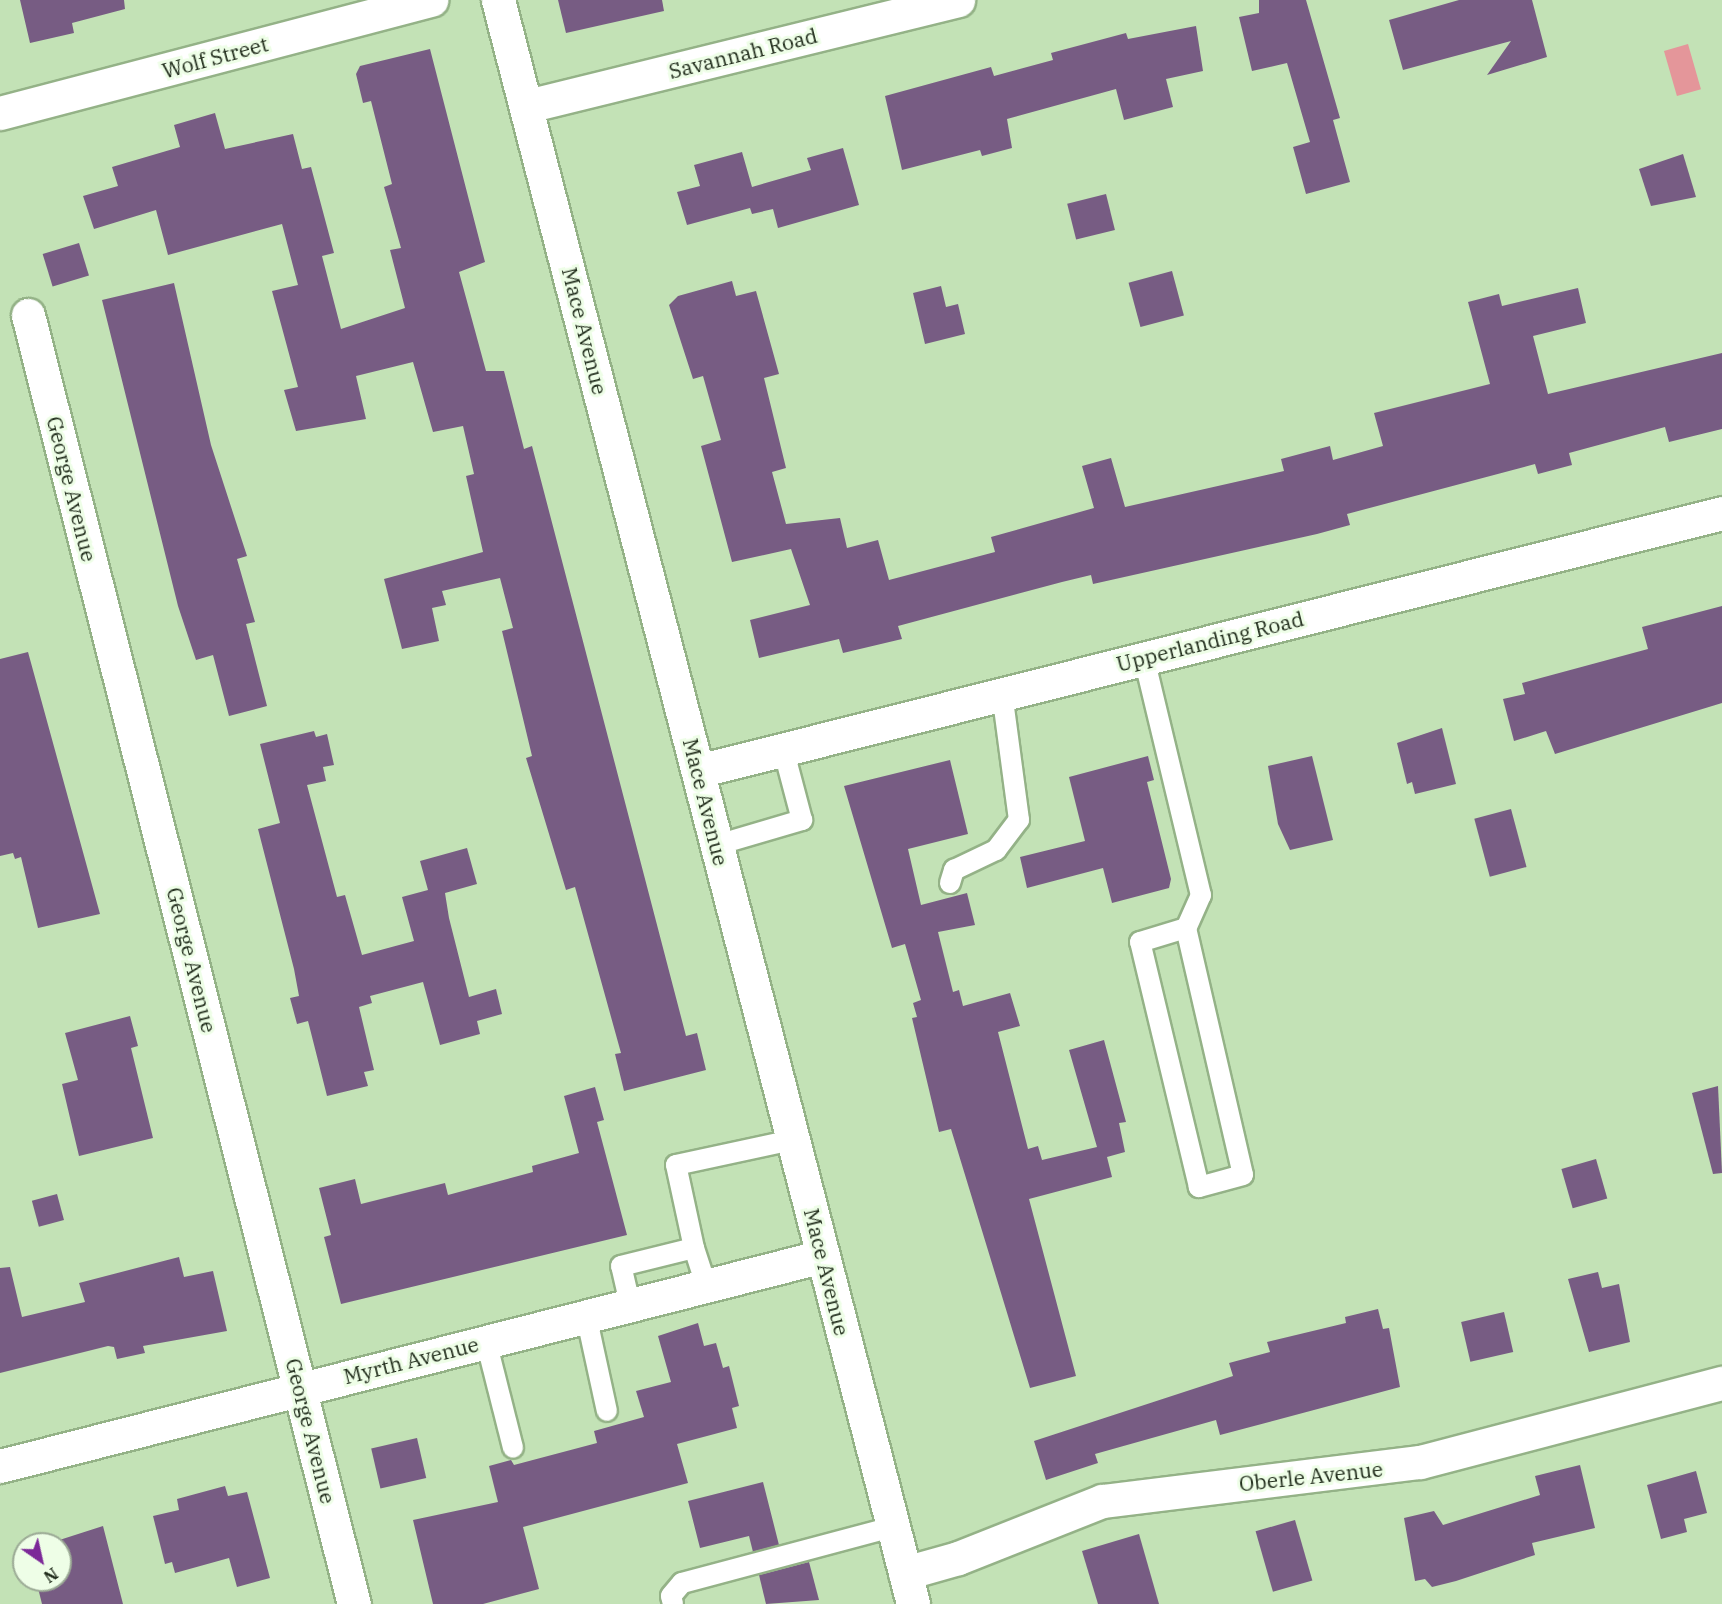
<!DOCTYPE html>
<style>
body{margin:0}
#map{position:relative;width:1722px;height:1604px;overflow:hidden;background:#c3e2b6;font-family:"IBM Plex Serif",serif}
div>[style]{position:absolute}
.water>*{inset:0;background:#e4969a;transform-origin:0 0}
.building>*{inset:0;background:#775c83;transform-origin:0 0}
.roads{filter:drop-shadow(2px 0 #94b287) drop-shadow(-2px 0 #94b287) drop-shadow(0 2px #94b287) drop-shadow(0 -2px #94b287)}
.service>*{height:20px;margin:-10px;padding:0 10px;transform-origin:10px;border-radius:10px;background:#fff}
.minor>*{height:33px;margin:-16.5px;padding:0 16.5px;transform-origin:16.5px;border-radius:16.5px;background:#fff}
.tertiary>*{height:33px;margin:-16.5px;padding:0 16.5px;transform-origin:16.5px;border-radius:16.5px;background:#fff}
.secondary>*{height:33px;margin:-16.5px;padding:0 16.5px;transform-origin:16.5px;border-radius:16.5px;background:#fff}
span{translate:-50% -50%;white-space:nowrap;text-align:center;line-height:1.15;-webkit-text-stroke:6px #eefee7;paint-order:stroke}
.street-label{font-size:21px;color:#222e1d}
.north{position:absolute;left:12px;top:1532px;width:60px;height:60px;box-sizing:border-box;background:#eefee7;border:2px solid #9cab96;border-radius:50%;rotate:146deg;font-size:16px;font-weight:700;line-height:24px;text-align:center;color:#222e1d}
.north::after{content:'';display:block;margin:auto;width:21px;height:27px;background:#7c2998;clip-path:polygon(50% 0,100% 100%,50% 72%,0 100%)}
</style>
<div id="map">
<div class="water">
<div style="left:1688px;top:44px;width:47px;height:25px;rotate:74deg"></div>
</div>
<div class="building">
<div style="clip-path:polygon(20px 0,124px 0,125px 9px,72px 23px,74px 33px,30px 43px)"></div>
<div style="clip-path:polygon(558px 0,662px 0,664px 11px,566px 33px)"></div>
<div style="clip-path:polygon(1259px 0,1306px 0,1340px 118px,1333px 120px,1350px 182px,1306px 194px,1293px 147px,1310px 142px,1287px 63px,1252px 71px,1239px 17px,1259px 13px)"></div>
<div style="clip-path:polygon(1459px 0,1532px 0,1547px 57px,1487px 75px,1511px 41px,1403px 70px,1389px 20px)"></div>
<div style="clip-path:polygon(1196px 26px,1203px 71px,1166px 79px,1173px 107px,1124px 120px,1116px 89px,1007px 119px,1012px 148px,982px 156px,980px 150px,902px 170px,885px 96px,991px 67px,994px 76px,1053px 60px,1051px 53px,1126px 33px,1128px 39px)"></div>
<div style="clip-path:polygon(430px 49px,485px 262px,459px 272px,486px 371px,504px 371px,524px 449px,532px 446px,686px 1036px,697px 1033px,706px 1070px,624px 1091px,615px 1054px,621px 1053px,575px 887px,566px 890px,526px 758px,532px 756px,502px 631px,513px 628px,500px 578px,442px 591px,446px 605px,432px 608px,439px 641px,402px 649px,384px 579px,483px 552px,466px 476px,474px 474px,463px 426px,433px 432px,413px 362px,356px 376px,366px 419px,296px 431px,284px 390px,298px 387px,272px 291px,298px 285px,282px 224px,168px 255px,156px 210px,94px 229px,83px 196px,118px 186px,112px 167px,180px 147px,174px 125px,215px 113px,225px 149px,293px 134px,302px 169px,311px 167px,334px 253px,322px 256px,341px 329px,405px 308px,390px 250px,401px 248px,384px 187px,392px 184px,371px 101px,363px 103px,356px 74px,360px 66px)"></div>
<div style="clip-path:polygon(843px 148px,859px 205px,778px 228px,773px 209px,752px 214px,750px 208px,687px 225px,677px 192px,700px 186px,694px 165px,742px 152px,752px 187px,811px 170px,807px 158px)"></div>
<div style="clip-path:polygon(1683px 154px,1696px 197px,1651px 206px,1639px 169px)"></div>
<div style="left:1106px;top:194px;width:37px;height:40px;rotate:76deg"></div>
<div style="left:79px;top:243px;width:34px;height:38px;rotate:73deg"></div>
<div style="left:1172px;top:271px;width:46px;height:45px;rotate:75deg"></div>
<div style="clip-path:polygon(732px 281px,736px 296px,756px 291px,779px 374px,764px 378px,786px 468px,772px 472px,786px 524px,840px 518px,847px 548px,878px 540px,889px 580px,995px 552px,991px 537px,1094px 508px,1082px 466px,1111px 458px,1125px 507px,1284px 471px,1281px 459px,1330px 446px,1333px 460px,1383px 446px,1374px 413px,1490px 384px,1468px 302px,1499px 294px,1502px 306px,1578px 288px,1586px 323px,1533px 336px,1548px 394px,1722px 353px,1722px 429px,1669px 442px,1665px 427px,1569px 453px,1572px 465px,1538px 474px,1535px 464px,1347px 514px,1350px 525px,1317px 534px,1093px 584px,1091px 575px,1062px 582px,898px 626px,902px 639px,843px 653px,839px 639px,759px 658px,750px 620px,810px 605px,791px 549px,732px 562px,701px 446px,721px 440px,703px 376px,693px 379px,669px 305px,678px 296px)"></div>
<div style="clip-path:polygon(174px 283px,211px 445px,247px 556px,237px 559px,255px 622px,246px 624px,267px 706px,229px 716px,213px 655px,196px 660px,178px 606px,102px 300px)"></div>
<div style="clip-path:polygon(941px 286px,946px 307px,958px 304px,965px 334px,925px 344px,913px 293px)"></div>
<div style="clip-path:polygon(1722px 606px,1722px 703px,1555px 754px,1546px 731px,1514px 741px,1503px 699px,1525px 694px,1522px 683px,1648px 649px,1642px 627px)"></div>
<div style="clip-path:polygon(28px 652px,100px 914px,38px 928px,21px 857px,15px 859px,13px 853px,0 856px,0 659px)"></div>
<div style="clip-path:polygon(1442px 728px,1456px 784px,1415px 794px,1412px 782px,1407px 784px,1397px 743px)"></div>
<div style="clip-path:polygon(314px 731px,316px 737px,327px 734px,334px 765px,323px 767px,326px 781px,307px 785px,337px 897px,345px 895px,362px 955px,414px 941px,402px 897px,428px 890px,420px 861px,467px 848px,477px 884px,445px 893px,449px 918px,469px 997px,496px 989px,502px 1014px,477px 1021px,480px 1034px,440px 1045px,423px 982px,370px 996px,372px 1003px,359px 1007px,374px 1070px,364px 1072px,368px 1086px,327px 1096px,308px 1021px,297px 1024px,290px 998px,299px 996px,294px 969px,258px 829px,280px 823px,260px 744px)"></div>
<div style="clip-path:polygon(1148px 756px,1154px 780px,1147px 782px,1171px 879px,1169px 888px,1112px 903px,1103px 868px,1027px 888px,1020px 857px,1085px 841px,1069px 777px)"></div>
<div style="clip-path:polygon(1312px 756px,1333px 840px,1290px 850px,1278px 824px,1268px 766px)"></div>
<div style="clip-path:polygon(950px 760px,968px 834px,908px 849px,921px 905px,967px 893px,975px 925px,938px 932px,953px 992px,959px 990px,963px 1006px,1010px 993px,1020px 1026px,998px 1032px,1028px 1149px,1038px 1146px,1042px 1160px,1097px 1147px,1069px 1050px,1104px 1040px,1126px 1122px,1119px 1123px,1125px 1152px,1107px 1157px,1112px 1177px,1029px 1199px,1076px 1376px,1030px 1388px,951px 1129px,939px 1132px,912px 1018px,917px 1017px,913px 1003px,921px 1000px,905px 944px,892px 948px,844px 786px)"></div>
<div style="left:1511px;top:809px;width:60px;height:38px;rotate:75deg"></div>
<div style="clip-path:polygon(130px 1016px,138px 1046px,131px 1048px,153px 1138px,79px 1156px,62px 1084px,78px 1080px,65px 1033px)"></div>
<div style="clip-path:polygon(1718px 1086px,1722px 1173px,1713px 1174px,1692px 1093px)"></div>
<div style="clip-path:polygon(595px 1087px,604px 1120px,597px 1122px,627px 1235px,341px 1304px,324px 1237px,331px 1235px,319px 1188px,355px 1179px,361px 1204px,445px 1183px,448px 1195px,533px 1172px,532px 1166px,579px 1153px,564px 1096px)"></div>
<div style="left:1596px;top:1159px;width:41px;height:36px;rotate:74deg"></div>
<div style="left:57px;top:1194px;width:27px;height:26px;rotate:75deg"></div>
<div style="clip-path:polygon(179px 1257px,184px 1277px,213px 1271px,227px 1331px,143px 1346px,145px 1353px,117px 1359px,114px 1347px,108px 1346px,0 1373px,0 1268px,10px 1267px,22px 1317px,85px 1302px,79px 1283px)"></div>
<div style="clip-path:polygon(1598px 1272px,1602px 1288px,1619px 1284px,1630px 1342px,1589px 1352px,1568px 1279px)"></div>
<div style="clip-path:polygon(1378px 1309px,1383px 1329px,1389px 1328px,1400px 1387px,1220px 1435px,1216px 1420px,1095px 1454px,1098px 1463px,1046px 1480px,1034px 1441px,1233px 1376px,1229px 1363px,1270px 1352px,1267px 1342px,1346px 1323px,1345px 1317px)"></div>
<div style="left:1504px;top:1312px;width:41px;height:44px;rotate:77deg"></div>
<div style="clip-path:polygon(698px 1323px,704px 1346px,716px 1343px,723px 1368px,729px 1366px,739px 1406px,732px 1408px,737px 1428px,677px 1444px,688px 1483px,523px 1527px,539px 1589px,483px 1604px,433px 1604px,413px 1520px,498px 1502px,489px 1466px,511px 1460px,514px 1465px,597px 1443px,594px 1431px,644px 1417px,636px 1391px,671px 1382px,658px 1336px)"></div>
<div style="left:417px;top:1438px;width:41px;height:47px;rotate:77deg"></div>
<div style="clip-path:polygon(1580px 1465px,1595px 1528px,1532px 1543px,1535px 1555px,1456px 1581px,1432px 1587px,1425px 1579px,1415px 1581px,1404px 1518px,1434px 1511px,1443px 1525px,1540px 1495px,1535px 1476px)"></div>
<div style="clip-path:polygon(1696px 1471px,1707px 1513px,1684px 1519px,1687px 1532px,1661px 1539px,1647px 1485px)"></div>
<div style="clip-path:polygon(763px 1482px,779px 1545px,753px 1552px,749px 1536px,700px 1548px,688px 1501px)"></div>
<div style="clip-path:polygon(225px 1486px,228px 1496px,247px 1492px,270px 1578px,237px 1587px,229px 1558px,175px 1573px,172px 1562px,165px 1564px,153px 1516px,179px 1510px,177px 1499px)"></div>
<div style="left:1295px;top:1520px;width:63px;height:41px;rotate:74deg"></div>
<div style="clip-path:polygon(103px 1526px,123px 1604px,42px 1604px,36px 1580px,60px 1580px,60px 1544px,47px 1544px)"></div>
<div style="clip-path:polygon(1139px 1534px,1159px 1604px,1098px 1604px,1082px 1551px)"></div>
<div style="clip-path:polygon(809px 1562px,819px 1600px,766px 1604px,759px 1575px)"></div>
</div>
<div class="roads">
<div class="service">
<div style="left:1144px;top:658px;width:244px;rotate:76.5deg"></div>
<div style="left:1201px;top:895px;width:36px;rotate:114deg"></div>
<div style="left:1186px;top:928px;width:253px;rotate:77deg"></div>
<div style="left:1243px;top:1175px;width:46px;rotate:164.7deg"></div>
<div style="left:1199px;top:1187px;width:252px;rotate:-103.5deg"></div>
<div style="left:1140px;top:942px;width:48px;rotate:-16.9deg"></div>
<div style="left:717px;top:845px;width:89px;rotate:-16.4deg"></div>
<div style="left:802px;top:820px;width:74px;rotate:-104.8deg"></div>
<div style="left:950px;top:883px;width:14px;rotate:-73deg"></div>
<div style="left:954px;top:870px;width:47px;rotate:-25.5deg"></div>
<div style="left:996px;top:850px;width:38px;rotate:-53deg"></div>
<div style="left:1019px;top:820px;width:129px;rotate:-97.6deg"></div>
<div style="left:694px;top:1248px;width:85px;rotate:-102.2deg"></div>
<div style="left:676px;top:1165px;width:120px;rotate:-12.1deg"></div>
<div style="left:630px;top:1304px;width:39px;rotate:-103deg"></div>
<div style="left:621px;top:1266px;width:75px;rotate:-13.9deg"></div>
<div style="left:694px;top:1248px;width:38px;rotate:72deg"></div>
<div style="left:586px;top:1315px;width:98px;rotate:77.7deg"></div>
<div style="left:486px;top:1341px;width:110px;rotate:75.8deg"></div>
<div style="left:673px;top:1604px;width:8px;rotate:-104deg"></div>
<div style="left:671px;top:1596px;width:17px;rotate:-50deg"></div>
<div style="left:682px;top:1583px;width:218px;rotate:-14.9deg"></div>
</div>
<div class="minor">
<div style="left:527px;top:106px;width:444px;rotate:-13.8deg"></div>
<div style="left:0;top:113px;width:446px;rotate:-14.7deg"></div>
<div style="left:28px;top:315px;width:1330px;rotate:75.81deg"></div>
<div style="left:698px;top:771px;width:1056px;rotate:-14.14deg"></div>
<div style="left:905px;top:1573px;width:55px;rotate:-15.8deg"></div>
<div style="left:958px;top:1558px;width:155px;rotate:-21.6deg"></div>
<div style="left:1102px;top:1501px;width:320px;rotate:-7deg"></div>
<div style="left:1420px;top:1462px;width:312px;rotate:-14.7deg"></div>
</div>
<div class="tertiary">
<div style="left:0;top:1466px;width:849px;rotate:-14.31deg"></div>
</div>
<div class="secondary">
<div style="left:498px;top:0;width:1657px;rotate:75.49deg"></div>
</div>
</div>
<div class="street-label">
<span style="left:743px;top:53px;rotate:-14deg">Savannah Road</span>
<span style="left:215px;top:57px;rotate:-15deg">Wolf Street</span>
<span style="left:585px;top:331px;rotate:76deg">Mace Avenue</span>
<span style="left:72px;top:489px;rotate:76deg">George Avenue</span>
<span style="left:1210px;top:641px;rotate:-14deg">Upperlanding Road</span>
<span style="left:706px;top:802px;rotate:76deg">Mace Avenue</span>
<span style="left:192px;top:960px;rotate:76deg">George Avenue</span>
<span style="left:827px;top:1272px;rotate:76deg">Mace Avenue</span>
<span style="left:411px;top:1360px;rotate:-14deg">Myrth Avenue</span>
<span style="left:311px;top:1431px;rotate:76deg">George Avenue</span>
<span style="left:1311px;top:1476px;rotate:-6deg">Oberle Avenue</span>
</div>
<div class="north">N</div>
</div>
